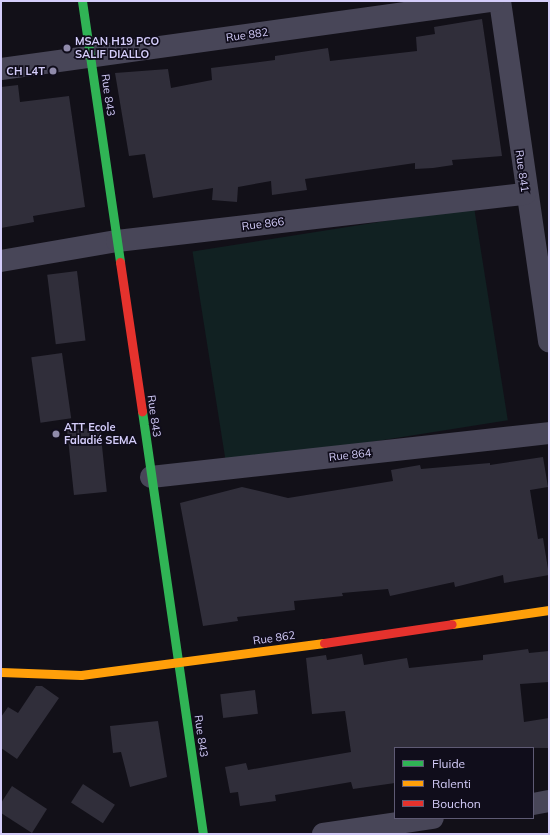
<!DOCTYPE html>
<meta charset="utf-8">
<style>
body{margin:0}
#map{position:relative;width:550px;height:835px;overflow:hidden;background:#121018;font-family:Mulish,sans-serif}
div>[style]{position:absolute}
.green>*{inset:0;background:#112122;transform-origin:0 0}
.building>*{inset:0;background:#302e3a;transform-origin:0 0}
.street>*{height:22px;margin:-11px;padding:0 11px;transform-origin:11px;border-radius:11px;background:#484658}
.fast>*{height:9px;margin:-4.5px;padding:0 4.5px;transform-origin:4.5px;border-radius:4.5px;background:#30b455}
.slow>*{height:9px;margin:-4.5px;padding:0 4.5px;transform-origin:4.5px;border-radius:4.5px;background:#ff9f0a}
.jam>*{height:9px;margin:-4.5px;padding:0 4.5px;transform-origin:4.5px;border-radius:4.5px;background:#e5322d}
.dots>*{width:11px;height:11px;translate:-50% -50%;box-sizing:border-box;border:2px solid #100d1b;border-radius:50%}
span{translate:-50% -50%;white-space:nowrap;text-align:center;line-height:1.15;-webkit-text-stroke:3.5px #100d1b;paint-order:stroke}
.street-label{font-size:11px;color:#d4cdfa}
.poi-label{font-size:11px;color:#d4cdfa;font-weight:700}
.left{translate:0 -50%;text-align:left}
.right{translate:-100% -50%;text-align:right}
.frame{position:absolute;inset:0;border:2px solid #d4cdfa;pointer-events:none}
.legend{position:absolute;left:394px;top:747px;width:140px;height:72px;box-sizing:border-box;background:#100d1b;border:1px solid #5e5a74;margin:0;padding:5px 7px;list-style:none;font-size:12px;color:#d4cdfa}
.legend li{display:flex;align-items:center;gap:8px;height:20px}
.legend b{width:20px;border:1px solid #5e5a74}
</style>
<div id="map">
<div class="green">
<div style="left:474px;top:207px;width:216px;height:285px;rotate:81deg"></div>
</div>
<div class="building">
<div style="clip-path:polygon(482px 19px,502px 156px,452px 160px,453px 165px,433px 168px,415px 169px,415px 163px,305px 179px,307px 190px,272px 195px,271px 181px,238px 187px,237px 202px,212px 200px,213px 188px,153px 198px,145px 154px,129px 156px,115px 73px,168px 69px,171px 88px,212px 80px,211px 68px,275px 60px,275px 56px,328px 48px,330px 61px,417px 51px,416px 37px,435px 34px,434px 27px)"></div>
<div style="clip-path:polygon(18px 85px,20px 102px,69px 96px,85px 207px,33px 216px,34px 222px,1px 228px,1px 87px)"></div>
<div style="left:77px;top:271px;width:70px;height:30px;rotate:83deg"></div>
<div style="left:62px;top:353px;width:66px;height:31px;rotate:82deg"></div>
<div style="left:100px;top:427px;width:65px;height:33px;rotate:84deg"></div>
<div style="clip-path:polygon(543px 457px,548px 487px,530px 490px,538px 539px,543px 538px,549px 575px,504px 583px,503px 575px,455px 587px,454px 582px,390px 596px,388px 589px,342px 593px,343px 596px,294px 601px,295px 610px,237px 617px,238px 621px,203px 626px,180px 503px,242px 487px,288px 498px,393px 481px,391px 470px,420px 465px,421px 469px,490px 463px,490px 465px)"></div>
<div style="clip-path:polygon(528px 649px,529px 653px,549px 651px,549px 682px,520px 684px,524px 722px,549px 718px,549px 748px,395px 748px,395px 783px,353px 789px,351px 782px,275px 795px,276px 801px,240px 806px,238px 792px,230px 793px,225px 767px,246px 763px,248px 770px,351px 752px,345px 711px,312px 714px,306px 658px,326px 655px,327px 660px,362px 654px,364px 665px,407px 658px,409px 668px,483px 660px,483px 655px)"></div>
<div style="clip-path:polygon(36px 686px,42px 686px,59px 698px,17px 759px,1px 748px,1px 717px,8px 707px,18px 713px)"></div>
<div style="left:255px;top:690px;width:24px;height:35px;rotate:83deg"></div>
<div style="clip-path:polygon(158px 721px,167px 777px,130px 787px,121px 752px,113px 753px,110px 726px)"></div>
<div style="left:83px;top:784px;width:38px;height:22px;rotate:33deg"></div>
<div style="clip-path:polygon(12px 786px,47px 809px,32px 833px,1px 813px,1px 803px)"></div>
</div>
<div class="street">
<div style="left:500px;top:1px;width:344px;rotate:81.8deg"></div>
<div style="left:1px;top:69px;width:497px;rotate:-7.9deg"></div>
<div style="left:1px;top:261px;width:118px;rotate:-9.8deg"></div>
<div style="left:117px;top:241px;width:411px;rotate:-6.6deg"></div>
<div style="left:151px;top:477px;width:400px;rotate:-6.3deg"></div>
<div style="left:533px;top:804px;width:16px;rotate:-11deg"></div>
<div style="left:323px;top:834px;width:111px;rotate:-8.3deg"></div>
</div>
<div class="fast">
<div style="left:82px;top:1px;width:264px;rotate:81.7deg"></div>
<div style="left:142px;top:411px;width:427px;rotate:81.8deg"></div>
</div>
<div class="slow">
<div style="left:452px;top:624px;width:98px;rotate:-8.2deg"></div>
<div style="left:1px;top:672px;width:80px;rotate:2.1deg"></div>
<div style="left:81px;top:675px;width:245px;rotate:-7.5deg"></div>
</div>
<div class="jam">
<div style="left:120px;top:262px;width:151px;rotate:81.6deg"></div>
<div style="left:324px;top:643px;width:129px;rotate:-8.4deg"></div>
</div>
<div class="dots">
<div style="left:67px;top:48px;background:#908bab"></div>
<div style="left:53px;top:71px;background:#908bab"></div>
<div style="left:56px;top:434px;background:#908bab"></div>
</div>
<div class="street-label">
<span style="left:247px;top:35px;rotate:-8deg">Rue 882</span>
<span style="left:108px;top:95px;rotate:82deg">Rue 843</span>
<span style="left:522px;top:171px;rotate:82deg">Rue 841</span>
<span style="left:263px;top:224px;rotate:-7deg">Rue 866</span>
<span style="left:154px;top:416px;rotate:82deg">Rue 843</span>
<span style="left:350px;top:455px;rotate:-6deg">Rue 864</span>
<span style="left:274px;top:638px;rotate:-8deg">Rue 862</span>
<span style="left:201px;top:736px;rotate:82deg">Rue 843</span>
</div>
<div class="poi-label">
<span class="left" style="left:75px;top:48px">MSAN H19 PCO<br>SALIF DIALLO</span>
<span class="right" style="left:45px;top:71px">CH L4T</span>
<span class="left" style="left:64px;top:434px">ATT Ecole<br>Faladié SEMA</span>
</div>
<div class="frame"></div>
<ul class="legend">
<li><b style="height:5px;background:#30b455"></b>Fluide</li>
<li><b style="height:5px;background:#ff9f0a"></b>Ralenti</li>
<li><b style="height:5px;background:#e5322d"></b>Bouchon</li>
</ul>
</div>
